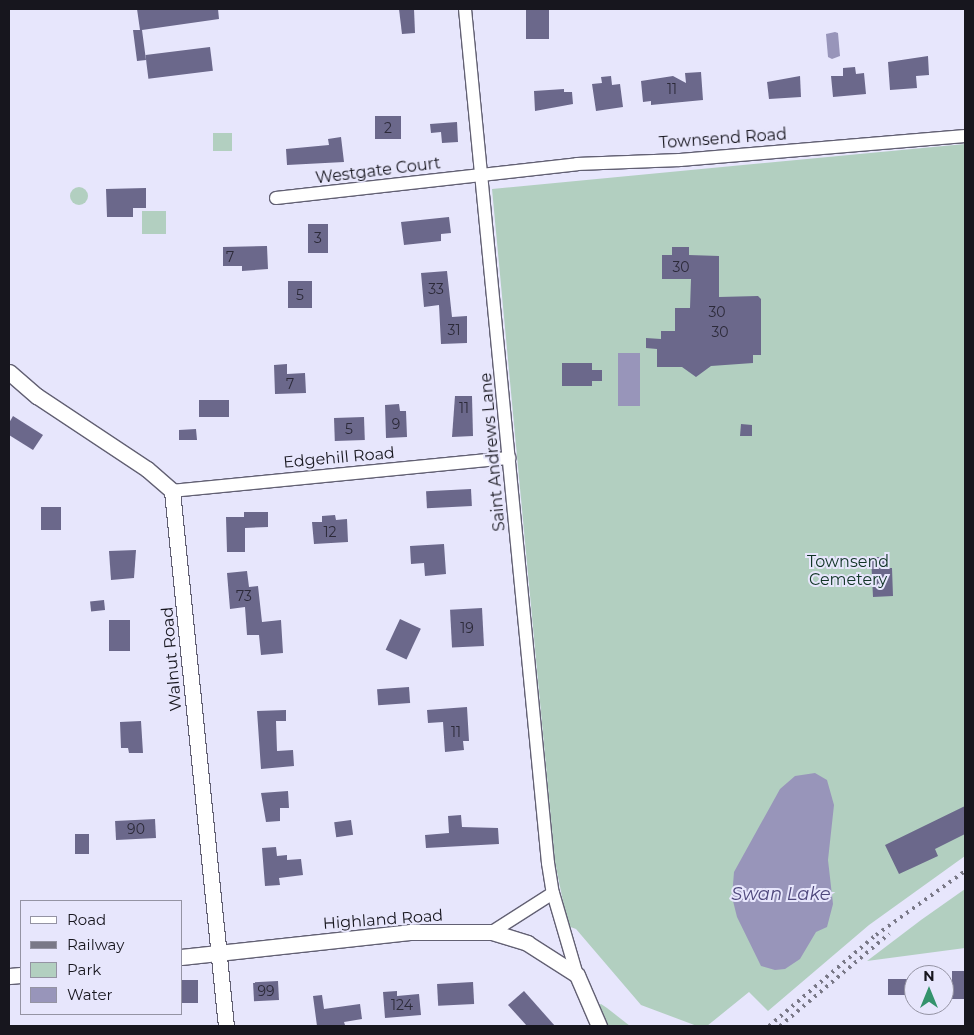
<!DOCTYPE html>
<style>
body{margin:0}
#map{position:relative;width:974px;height:1035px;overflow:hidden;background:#e7e6fc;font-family:Montserrat,sans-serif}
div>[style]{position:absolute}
.green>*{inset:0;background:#b2cfc0;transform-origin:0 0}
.round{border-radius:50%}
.water>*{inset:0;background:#9895ba;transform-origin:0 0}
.building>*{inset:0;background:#6b688b;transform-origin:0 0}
.roads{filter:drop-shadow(1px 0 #626073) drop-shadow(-1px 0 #626073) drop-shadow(0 1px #626073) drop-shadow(0 -1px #626073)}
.minor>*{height:12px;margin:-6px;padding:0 6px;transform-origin:6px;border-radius:6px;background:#fff}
.tertiary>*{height:15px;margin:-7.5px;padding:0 7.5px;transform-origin:7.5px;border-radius:7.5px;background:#fff}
.rail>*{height:4px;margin-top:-2px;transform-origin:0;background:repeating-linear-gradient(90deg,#797887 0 2.5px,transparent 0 7.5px)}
span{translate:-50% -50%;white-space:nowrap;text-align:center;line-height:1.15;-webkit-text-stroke:4px #e7e6fc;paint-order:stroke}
.number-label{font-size:14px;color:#2c2a39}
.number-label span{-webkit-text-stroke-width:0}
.street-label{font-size:16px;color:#17161e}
.park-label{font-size:16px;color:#103425}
.water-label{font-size:18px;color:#4f487c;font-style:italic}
.frame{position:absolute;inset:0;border:10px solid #17161e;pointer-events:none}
.legend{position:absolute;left:20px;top:900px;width:162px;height:115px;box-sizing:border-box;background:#e7e6fc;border:1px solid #9493a3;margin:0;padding:6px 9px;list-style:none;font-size:15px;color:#17161e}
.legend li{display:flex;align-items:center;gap:10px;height:25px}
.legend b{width:25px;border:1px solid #9493a3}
.north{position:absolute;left:904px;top:965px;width:50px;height:50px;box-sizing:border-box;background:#e7e6fc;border:1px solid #9493a3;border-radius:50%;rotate:0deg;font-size:14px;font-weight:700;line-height:20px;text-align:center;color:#17161e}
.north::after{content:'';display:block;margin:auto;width:18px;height:22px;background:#34936c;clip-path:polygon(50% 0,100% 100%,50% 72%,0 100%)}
</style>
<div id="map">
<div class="green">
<div style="left:232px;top:133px;width:18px;height:19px;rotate:90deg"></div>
<div style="clip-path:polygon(965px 144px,965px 856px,869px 925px,768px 1011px,749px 992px,707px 1026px,697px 1026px,641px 1005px,576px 929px,568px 926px,555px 862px,492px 189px)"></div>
<div class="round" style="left:70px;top:187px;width:18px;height:18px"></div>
<div style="left:166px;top:211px;width:23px;height:24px;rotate:90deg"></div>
<div style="clip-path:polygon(965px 889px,965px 948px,867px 961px,921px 920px)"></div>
<div style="clip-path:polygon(601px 1004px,607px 1008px,630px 1026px,606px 1026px,598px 1006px)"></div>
</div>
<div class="water">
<div style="clip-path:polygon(835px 32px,838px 33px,840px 56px,832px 59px,828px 57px,826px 34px)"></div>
<div style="left:618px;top:353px;width:22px;height:53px"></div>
<div style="clip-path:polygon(815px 773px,827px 780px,834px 805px,828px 860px,833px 904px,827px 927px,816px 932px,800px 959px,785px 969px,775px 970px,761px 966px,737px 917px,732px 897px,734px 872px,780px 789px,795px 776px)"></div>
</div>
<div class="building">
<div style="clip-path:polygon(137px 9px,218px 9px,219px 19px,142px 30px,146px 60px,137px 61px,133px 30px,140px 30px)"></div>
<div style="clip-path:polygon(399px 9px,414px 9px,415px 33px,402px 34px)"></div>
<div style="left:526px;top:9px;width:23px;height:30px"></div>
<div style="left:210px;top:47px;width:24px;height:65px;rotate:83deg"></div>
<div style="clip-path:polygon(928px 56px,929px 75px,916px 76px,917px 88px,890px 90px,888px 62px)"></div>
<div style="clip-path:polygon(855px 67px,856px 74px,864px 73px,866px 94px,833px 97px,831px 76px,843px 76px,843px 68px)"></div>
<div style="clip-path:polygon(701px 72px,703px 100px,651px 105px,651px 101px,643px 102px,641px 81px,673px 76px,686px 83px,685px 73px)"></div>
<div style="clip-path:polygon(611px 76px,612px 85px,620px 84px,623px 107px,596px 111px,592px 84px,602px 83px,601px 77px)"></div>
<div style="clip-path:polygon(800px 76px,801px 97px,769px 99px,767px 82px)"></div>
<div style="clip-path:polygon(564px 89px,564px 92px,572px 92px,573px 104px,535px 111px,534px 91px)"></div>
<div style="left:375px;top:116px;width:26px;height:23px"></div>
<div style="clip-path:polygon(457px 122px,458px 142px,442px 143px,441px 132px,431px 133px,430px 124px)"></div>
<div style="clip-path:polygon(341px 137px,344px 162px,287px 165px,286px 149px,329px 145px,328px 139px)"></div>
<div style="clip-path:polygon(146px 188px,146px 208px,133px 208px,133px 217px,107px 217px,106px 189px)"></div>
<div style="clip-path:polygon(449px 217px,451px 233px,441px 234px,441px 241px,404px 245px,401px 222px)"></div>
<div style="left:308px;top:224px;width:20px;height:29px"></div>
<div style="clip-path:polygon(267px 246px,268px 269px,242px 271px,242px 266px,223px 266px,223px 247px)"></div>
<div style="clip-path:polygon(672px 247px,689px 247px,689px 255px,719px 256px,719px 297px,758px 296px,761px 299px,761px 355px,753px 355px,753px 363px,711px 366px,696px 377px,682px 367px,657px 367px,657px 349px,646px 348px,646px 338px,661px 339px,661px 331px,675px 331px,675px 308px,690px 308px,691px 279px,662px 279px,662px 255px,672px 255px)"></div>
<div style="clip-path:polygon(447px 271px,452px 317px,467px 316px,467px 343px,441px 344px,439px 305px,424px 307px,421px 273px)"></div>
<div style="left:288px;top:281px;width:24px;height:27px"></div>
<div style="clip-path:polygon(562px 363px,592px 363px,592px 370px,602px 370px,602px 381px,592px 381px,592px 386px,562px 386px)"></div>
<div style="clip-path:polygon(287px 364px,287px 374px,305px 373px,306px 393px,275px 394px,274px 365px)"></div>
<div style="clip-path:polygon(455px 396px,472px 396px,473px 436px,452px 437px)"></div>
<div style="left:199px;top:400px;width:30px;height:17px"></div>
<div style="clip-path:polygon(399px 404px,400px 411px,406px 411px,407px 437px,386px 438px,385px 405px)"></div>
<div style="clip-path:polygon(13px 416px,43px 435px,33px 450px,9px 435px,9px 423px)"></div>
<div style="left:364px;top:417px;width:23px;height:30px;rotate:88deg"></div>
<div style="clip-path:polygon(741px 424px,752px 425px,752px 436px,740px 436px)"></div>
<div style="clip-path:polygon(196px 429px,197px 440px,179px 440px,179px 430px)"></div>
<div style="left:471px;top:489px;width:17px;height:45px;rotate:87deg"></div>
<div style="left:41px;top:507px;width:20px;height:23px"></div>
<div style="clip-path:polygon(244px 512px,268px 512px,268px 527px,245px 528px,245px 552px,227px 552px,226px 517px,244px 517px)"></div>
<div style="clip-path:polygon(335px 515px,336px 520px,347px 519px,348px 542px,314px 544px,312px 522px,322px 522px,322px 516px)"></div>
<div style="clip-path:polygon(444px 544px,446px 574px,425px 576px,424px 563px,411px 564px,410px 546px)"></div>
<div style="clip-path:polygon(136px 550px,134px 578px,111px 580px,109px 551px)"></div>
<div style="clip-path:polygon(871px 557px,888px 557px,888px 568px,892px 568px,893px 596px,873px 597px)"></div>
<div style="clip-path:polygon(247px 571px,249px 587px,258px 586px,262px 622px,281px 620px,283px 653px,261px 655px,259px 635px,247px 635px,245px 607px,230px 609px,227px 573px)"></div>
<div style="left:104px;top:600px;width:10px;height:14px;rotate:84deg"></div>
<div style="left:482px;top:608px;width:38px;height:32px;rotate:87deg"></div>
<div style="left:400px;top:619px;width:23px;height:34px;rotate:25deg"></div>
<div style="left:109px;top:620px;width:21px;height:31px"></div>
<div style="left:409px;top:687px;width:16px;height:32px;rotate:86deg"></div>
<div style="clip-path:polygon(467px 707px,469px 741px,463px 741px,464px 750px,445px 752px,443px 722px,428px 723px,427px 710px)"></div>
<div style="clip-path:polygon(286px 710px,286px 721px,276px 721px,277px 751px,293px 750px,294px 766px,261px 769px,257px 711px)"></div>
<div style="clip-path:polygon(141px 721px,143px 753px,129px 753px,128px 748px,121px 748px,120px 722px)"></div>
<div style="clip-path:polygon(288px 791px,289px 808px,280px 808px,280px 821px,266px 822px,261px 793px)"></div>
<div style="clip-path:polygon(965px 806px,965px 834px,935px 849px,938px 856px,899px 874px,885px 845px)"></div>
<div style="clip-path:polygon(461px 815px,462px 827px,498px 828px,499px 844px,426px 848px,425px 835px,449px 833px,448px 816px)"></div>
<div style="left:155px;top:819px;width:19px;height:40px;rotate:87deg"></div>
<div style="left:351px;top:820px;width:15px;height:17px;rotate:82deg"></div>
<div style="left:75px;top:834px;width:14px;height:20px"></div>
<div style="clip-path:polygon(276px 847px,277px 856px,287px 855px,287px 860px,301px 859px,303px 875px,279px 878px,280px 885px,265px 886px,262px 848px)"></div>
<div style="left:952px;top:971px;width:13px;height:28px"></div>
<div style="left:888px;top:979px;width:26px;height:16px"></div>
<div style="left:181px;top:980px;width:17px;height:23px"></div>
<div style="left:278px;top:981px;width:19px;height:25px;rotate:87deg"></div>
<div style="left:473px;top:982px;width:22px;height:36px;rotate:87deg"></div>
<div style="clip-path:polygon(397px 991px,397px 996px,419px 994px,421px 1015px,385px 1018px,383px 992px)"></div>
<div style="clip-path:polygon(524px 991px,555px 1026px,527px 1026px,508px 1005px)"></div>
<div style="clip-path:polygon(322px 995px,324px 1009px,360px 1004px,362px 1019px,344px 1022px,345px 1025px,317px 1026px,313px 996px)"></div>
</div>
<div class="roads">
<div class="minor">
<div style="left:465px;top:9px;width:858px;rotate:84.45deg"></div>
<div style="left:548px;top:863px;width:30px;rotate:81deg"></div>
<div style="left:553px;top:893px;width:85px;rotate:73.7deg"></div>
<div style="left:276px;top:198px;width:303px;rotate:-6.4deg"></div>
<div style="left:577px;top:164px;width:103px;rotate:-2.2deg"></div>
<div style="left:680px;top:160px;width:286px;rotate:-4.8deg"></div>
<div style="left:172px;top:491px;width:339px;rotate:-5.6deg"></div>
<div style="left:492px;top:932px;width:72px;rotate:-32.6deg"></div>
</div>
<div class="tertiary">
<div style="left:9px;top:372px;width:37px;rotate:41deg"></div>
<div style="left:37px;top:396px;width:132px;rotate:33.6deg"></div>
<div style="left:147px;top:469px;width:33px;rotate:41deg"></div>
<div style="left:172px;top:491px;width:538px;rotate:84.24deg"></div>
<div style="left:181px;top:957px;width:230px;rotate:-6.2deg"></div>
<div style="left:410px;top:932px;width:82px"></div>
<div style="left:492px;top:932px;width:37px;rotate:17deg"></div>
<div style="left:527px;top:943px;width:59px;rotate:32.6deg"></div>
<div style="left:577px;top:975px;width:56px;rotate:66.7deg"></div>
<div style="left:9px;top:976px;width:12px;rotate:-5deg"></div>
</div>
</div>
<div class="rail">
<div style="left:769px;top:1026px;width:140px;rotate:-40.4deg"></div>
<div style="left:876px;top:935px;width:110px;rotate:-35.7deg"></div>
<div style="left:780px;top:1026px;width:143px;rotate:-40.2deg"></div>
</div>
<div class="number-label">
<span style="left:672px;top:89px">11</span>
<span style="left:388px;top:128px">2</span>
<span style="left:318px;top:238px">3</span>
<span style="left:230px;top:257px">7</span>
<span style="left:681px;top:267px">30</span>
<span style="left:436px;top:289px">33</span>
<span style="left:300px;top:295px">5</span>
<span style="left:717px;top:312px">30</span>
<span style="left:454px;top:330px">31</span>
<span style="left:720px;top:332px">30</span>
<span style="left:290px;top:384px">7</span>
<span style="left:464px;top:408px">11</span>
<span style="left:396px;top:424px">9</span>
<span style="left:349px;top:429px">5</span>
<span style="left:330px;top:532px">12</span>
<span style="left:244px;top:596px">73</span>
<span style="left:467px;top:628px">19</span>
<span style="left:456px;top:732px">11</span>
<span style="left:136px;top:829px">90</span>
<span style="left:266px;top:991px">99</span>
<span style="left:402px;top:1005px">124</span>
</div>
<div class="street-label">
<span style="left:723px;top:139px;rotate:-4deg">Townsend Road</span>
<span style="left:378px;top:171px;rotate:-7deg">Westgate Court</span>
<span style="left:493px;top:452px;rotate:-95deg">Saint Andrews Lane</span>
<span style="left:339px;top:458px;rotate:-5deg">Edgehill Road</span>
<span style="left:172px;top:659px;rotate:-95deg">Walnut Road</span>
<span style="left:383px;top:920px;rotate:-4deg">Highland Road</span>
</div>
<div class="park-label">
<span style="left:848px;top:571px">Townsend<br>Cemetery</span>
</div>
<div class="water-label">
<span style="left:781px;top:894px">Swan Lake</span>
</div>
<div class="frame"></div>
<ul class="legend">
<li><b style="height:6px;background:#fff"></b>Road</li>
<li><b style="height:6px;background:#797887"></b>Railway</li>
<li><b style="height:14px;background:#b2cfc0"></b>Park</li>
<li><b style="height:14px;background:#9895ba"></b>Water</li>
</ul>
<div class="north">N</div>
</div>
